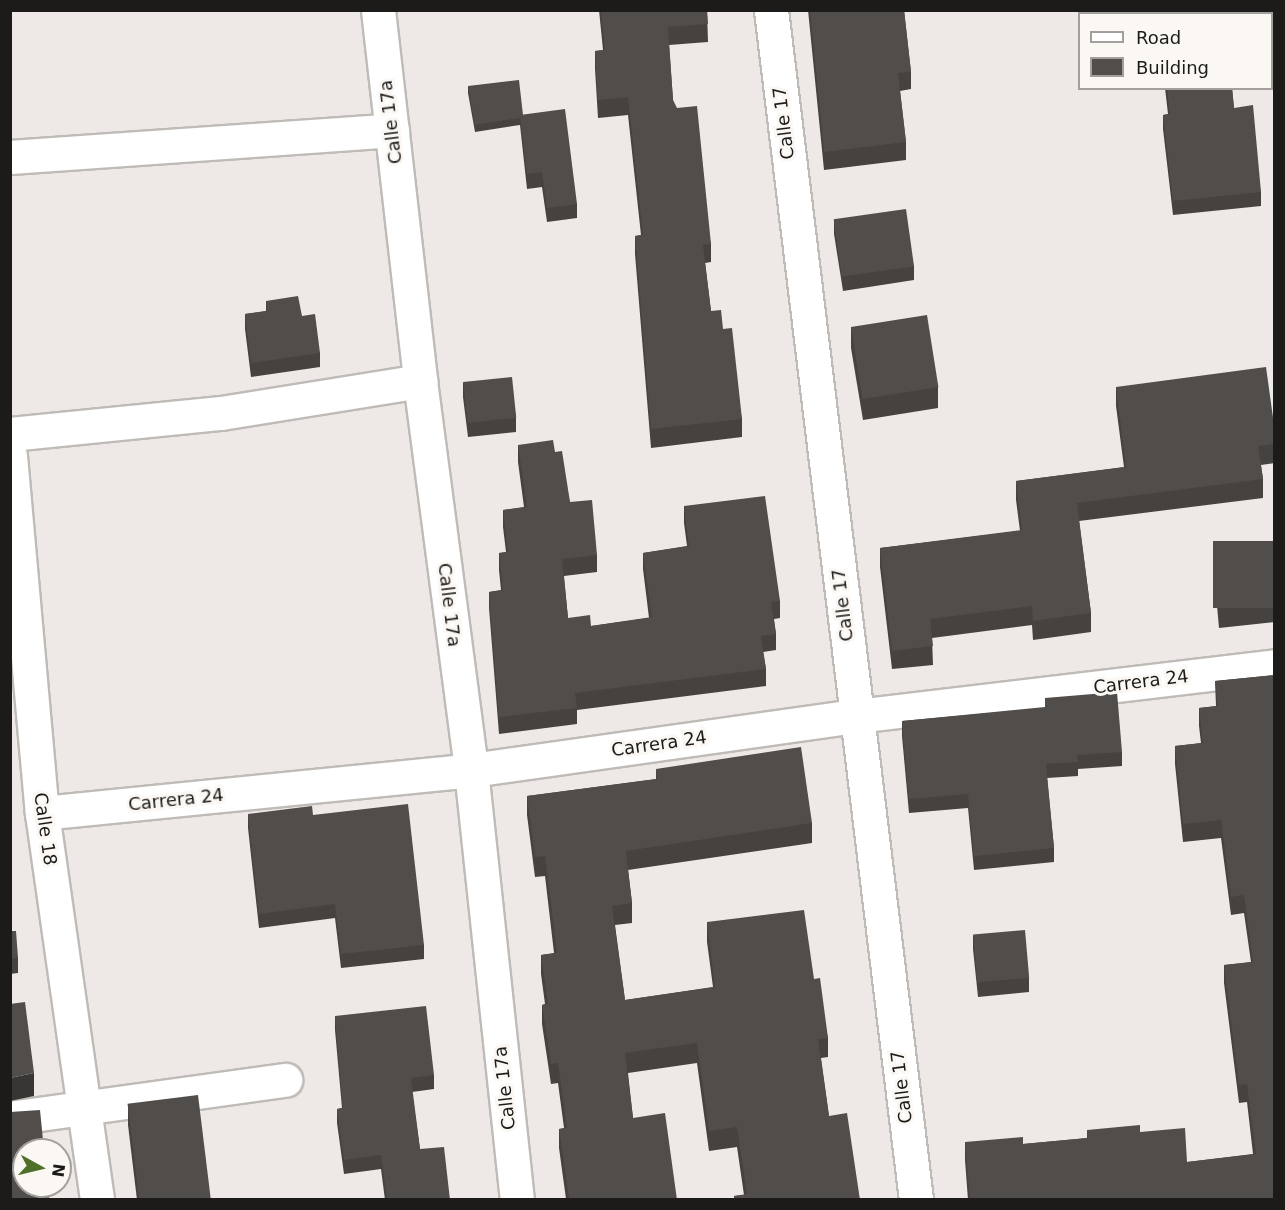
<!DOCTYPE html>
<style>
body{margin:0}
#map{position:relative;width:1285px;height:1210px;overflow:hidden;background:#eee9e6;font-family:"DejaVu Sans",sans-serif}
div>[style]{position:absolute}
.roads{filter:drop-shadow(2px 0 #bfbbb7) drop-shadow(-2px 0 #bfbbb7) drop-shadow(0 2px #bfbbb7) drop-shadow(0 -2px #bfbbb7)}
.minor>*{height:33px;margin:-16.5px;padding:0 16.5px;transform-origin:16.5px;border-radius:16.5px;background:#fff}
.wall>*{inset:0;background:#454240}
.shaded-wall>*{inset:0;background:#383634}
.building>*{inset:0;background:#504d4a;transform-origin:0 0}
span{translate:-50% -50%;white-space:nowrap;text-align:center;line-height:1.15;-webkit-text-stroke:6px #fbf7f3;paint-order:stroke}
.street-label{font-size:18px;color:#1c1b1a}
.frame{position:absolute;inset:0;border:12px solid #1c1b1a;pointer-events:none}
.legend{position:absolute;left:1078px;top:12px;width:195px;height:78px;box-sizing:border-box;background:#fbf7f3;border:2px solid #a29f9c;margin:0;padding:8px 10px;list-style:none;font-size:18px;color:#1c1b1a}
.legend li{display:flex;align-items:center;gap:12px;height:30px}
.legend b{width:30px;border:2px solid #a29f9c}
.north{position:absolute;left:12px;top:1138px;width:60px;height:60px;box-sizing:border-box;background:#fbf7f3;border:2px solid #a29f9c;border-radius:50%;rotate:98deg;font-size:16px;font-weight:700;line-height:24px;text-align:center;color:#1c1b1a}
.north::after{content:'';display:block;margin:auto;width:21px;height:27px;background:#4e7028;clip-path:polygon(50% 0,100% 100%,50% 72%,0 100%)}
</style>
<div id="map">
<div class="roads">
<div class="minor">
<div style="left:378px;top:10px;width:373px;rotate:83.5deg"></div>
<div style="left:420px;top:381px;width:392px;rotate:82.5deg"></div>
<div style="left:471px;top:770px;width:432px;rotate:83.9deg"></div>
<div style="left:771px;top:10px;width:1199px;rotate:83.05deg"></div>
<div style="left:10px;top:157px;width:383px;rotate:-4deg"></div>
<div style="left:10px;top:434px;width:212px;rotate:-5.7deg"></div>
<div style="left:221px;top:413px;width:202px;rotate:-9.1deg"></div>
<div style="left:10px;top:456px;width:358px;rotate:84.9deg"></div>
<div style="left:42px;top:813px;width:391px;rotate:81.9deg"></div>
<div style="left:42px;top:813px;width:431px;rotate:-5.7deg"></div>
<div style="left:471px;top:770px;width:390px;rotate:-8deg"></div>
<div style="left:857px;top:716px;width:420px;rotate:-6.8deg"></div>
<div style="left:10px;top:1118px;width:278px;rotate:-7.9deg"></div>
</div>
</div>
<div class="wall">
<div style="clip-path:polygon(599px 10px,707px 10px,708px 42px,669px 45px,673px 100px,711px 244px,711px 262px,705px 263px,711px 311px,723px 329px,742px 419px,742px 437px,651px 448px,635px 254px,635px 236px,641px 235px,628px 115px,598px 118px,595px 69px,595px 51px,603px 50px)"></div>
<div style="clip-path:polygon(808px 10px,904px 10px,911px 72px,911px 89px,900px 91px,906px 142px,906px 160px,824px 170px)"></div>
<div style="clip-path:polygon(468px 86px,523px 115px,577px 204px,577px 218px,547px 222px,542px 187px,527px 189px,520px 125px,475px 132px,468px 93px)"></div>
<div style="clip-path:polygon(1165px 88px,1232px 88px,1234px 108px,1261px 192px,1261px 206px,1173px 215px,1163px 129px,1163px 115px,1168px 114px)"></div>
<div style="clip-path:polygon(834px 220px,914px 266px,914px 280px,843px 291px,834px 234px)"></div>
<div style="clip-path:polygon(266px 301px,302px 316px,320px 353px,320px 367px,251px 377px,245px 329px,245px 314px,266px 311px)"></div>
<div style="clip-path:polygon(851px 327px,938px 387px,938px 408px,863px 420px,851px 348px)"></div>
<div style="clip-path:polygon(463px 382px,516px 418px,516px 432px,468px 437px,463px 397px)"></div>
<div style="clip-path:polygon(1116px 387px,1275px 432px,1275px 463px,1261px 465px,1263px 479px,1263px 498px,1079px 521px,1091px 613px,1091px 632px,1033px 640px,1032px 625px,932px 638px,933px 665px,892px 669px,880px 567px,880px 548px,1020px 531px,1016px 500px,1016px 481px,1124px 467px,1116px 406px)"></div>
<div style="clip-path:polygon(518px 445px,555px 452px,570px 502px,597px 555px,597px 572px,564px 576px,568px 618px,591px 626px,649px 618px,643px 569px,643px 553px,687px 546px,684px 523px,684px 506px,780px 601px,780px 618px,774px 619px,776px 634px,776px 650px,763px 652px,766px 669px,766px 686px,577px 710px,577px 724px,499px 734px,489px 608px,489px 592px,501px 590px,499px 570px,499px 553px,506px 552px,503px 527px,503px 510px,524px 507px,518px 462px)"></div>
<div style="clip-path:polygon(1275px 541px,1275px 622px,1219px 628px,1213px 561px,1213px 547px)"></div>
<div style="clip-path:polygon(1275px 675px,1275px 1200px,968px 1200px,965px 1160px,965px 1142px,1023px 1144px,1087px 1138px,1087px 1130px,1140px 1132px,1187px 1162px,1253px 1154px,1247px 1102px,1239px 1103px,1224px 983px,1224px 965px,1251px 962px,1244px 913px,1231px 915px,1221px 838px,1183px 842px,1175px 764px,1175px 746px,1201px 743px,1199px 726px,1199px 708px,1216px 706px,1215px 681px)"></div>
<div style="clip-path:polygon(1045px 698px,1122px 752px,1122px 766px,1078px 769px,1078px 776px,1047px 778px,1054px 848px,1054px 862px,974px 870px,968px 808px,909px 813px,902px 736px,902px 721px,1045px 708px)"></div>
<div style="clip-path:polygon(656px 769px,812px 823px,812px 843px,628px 870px,632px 903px,632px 923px,615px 925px,625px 1000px,713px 987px,707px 942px,707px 922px,814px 979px,828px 1038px,828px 1057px,821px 1058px,829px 1116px,860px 1200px,734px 1200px,734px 1196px,744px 1195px,737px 1147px,709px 1151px,697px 1063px,628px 1073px,633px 1118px,677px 1200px,566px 1199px,559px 1148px,559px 1129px,564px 1128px,558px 1083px,551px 1084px,542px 1024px,542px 1005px,545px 1004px,541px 974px,541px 955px,554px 953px,545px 876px,535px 877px,527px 815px,527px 796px,656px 779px)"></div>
<div style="clip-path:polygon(248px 814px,313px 815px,424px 945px,424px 959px,341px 968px,335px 918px,259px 928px,248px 828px)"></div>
<div style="clip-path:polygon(10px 931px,18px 958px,18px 973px,10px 974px)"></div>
<div style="clip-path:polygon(973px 935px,1029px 978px,1029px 992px,978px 997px,973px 949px)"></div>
<div style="clip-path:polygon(335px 1016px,434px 1075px,434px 1089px,412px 1092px,420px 1149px,450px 1200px,385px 1200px,381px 1169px,344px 1174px,337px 1123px,337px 1109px,342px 1108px,335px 1030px)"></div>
<div style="clip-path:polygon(128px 1105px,211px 1200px,137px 1200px,128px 1125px)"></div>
</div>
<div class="shaded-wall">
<div style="clip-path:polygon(34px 1073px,34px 1096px,10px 1101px,10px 1078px)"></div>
</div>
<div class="building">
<div style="clip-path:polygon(601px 10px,707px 10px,708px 24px,668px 27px,673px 100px,677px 108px,697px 106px,711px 244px,703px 245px,711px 311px,721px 310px,723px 329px,732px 328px,742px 419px,651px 429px,635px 236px,643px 235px,628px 97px,598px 100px,595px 51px,605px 50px)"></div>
<div style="clip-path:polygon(810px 10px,904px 10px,911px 72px,898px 73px,906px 142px,824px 152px)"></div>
<div style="left:1157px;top:10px;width:72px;height:4px"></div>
<div style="clip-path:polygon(519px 80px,523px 115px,520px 115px,520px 118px,475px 125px,468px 86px)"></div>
<div style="clip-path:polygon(1167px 88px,1232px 88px,1234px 108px,1253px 105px,1261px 192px,1173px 201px,1163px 115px,1170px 114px)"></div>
<div style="clip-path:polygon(565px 109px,577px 204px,547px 208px,542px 172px,527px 174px,520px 115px)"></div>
<div style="left:906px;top:209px;width:58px;height:73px;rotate:82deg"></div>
<div style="clip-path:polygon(298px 296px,302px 316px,315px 314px,320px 353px,251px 363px,245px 314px,267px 311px,266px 301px)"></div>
<div style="left:927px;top:315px;width:73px;height:77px;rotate:81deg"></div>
<div style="clip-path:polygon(1266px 367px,1275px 432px,1275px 444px,1258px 446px,1263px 479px,1077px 503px,1091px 613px,1033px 621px,1032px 606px,930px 619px,933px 646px,892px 651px,880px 548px,1022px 530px,1016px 481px,1126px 467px,1116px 387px)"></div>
<div style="left:512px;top:377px;width:41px;height:49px;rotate:84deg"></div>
<div style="clip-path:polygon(553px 440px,555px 452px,562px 451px,570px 502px,592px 500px,597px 555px,562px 559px,568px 618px,590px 615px,591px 626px,652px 617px,643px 553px,689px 546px,684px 506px,765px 496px,780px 601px,771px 602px,776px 634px,761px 636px,766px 669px,575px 693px,577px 708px,499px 717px,489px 592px,503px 590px,499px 553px,508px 552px,503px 510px,527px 507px,518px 445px)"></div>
<div style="left:1275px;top:541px;width:67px;height:62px;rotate:90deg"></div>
<div style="clip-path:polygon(1275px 675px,1275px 1200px,970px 1200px,965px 1142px,1023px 1137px,1023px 1144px,1088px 1138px,1087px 1130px,1140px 1125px,1140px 1132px,1185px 1128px,1187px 1162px,1256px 1154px,1247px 1084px,1239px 1085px,1224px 965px,1253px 962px,1244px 895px,1231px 897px,1221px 820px,1183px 824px,1175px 746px,1203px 743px,1199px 708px,1218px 706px,1215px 681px)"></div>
<div style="clip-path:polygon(1117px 692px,1122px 752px,1077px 755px,1078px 762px,1046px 764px,1054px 848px,974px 856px,968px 794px,909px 799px,902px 721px,1045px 707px,1045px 698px)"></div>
<div style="clip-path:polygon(801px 747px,812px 823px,626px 851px,632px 903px,612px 906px,625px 1000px,715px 987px,707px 922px,804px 910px,814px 979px,820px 978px,828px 1038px,818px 1039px,829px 1116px,847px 1113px,860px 1200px,734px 1200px,734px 1196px,747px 1194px,737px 1127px,709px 1131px,697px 1043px,625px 1053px,633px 1118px,665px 1113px,677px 1200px,562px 1200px,569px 1199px,559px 1129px,567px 1128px,558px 1063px,551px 1064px,542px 1005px,548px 1004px,541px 955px,557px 953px,545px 856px,535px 857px,527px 796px,657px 779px,656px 769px)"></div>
<div style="clip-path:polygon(408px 804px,424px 945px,341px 954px,335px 904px,259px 914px,248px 814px,312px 806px,313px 815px)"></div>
<div style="left:1025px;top:930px;width:48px;height:52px;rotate:85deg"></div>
<div style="clip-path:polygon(10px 931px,16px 931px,18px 958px,10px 959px)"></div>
<div style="clip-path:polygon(25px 1002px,34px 1073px,10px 1078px,10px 1004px)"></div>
<div style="clip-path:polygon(426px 1006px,434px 1075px,411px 1078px,420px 1149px,444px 1147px,450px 1200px,387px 1200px,381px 1155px,344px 1160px,337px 1109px,343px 1108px,335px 1016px)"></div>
<div style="left:198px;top:1095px;width:106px;height:71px;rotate:83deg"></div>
<div style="clip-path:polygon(40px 1110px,44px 1150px,24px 1150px,24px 1186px,48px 1186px,49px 1200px,10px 1200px,10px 1112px)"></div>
</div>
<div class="street-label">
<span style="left:391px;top:122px;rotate:-97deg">Calle 17a</span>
<span style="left:784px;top:123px;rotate:-97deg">Calle 17</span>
<span style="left:449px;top:605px;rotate:83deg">Calle 17a</span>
<span style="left:843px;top:605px;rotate:-97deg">Calle 17</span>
<span style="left:1141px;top:682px;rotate:-7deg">Carrera 24</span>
<span style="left:659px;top:744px;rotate:-8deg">Carrera 24</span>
<span style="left:176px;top:800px;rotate:-6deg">Carrera 24</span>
<span style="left:45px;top:829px;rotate:82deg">Calle 18</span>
<span style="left:902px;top:1087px;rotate:-97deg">Calle 17</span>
<span style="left:505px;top:1088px;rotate:-96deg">Calle 17a</span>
</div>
<div class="frame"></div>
<ul class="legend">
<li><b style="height:8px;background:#fff"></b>Road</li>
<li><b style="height:16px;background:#504d4a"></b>Building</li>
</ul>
<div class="north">N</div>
</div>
